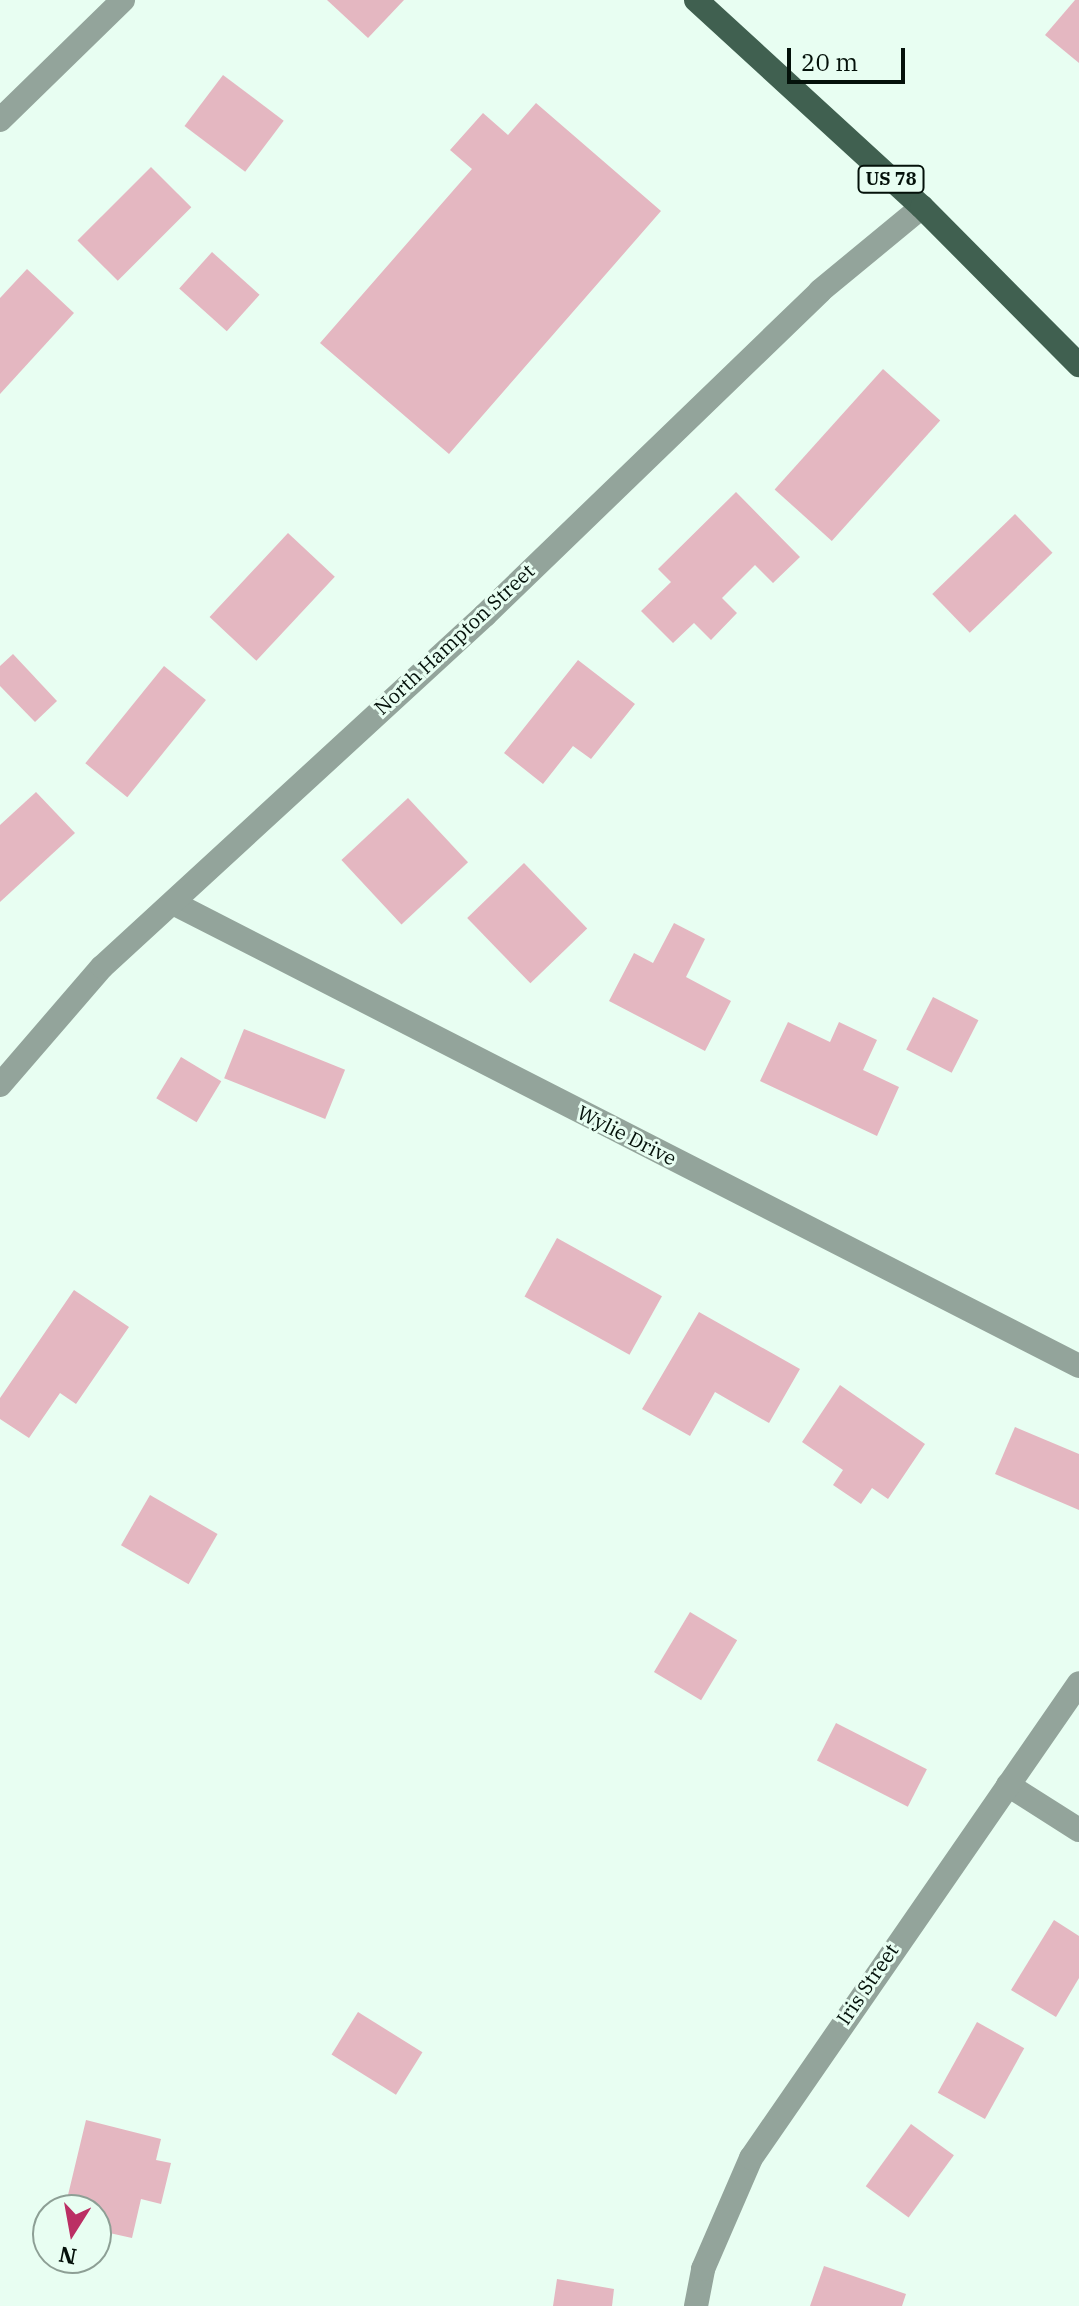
<!DOCTYPE html>
<style>
body{margin:0}
#map{position:relative;width:1079px;height:2306px;overflow:hidden;background:#e8fef2;font-family:"IBM Plex Serif",serif}
div>[style]{position:absolute}
.building>*{inset:0;background:#e4b7c1;transform-origin:0 0}
.street>*{height:24px;margin:-12px;padding:0 12px;transform-origin:12px;border-radius:12px;background:#93a49b}
.primary>*{height:24px;margin:-12px;padding:0 12px;transform-origin:12px;border-radius:12px;background:#406050}
span{translate:-50% -50%;white-space:nowrap;text-align:center;line-height:1.15;-webkit-text-stroke:6px #e8fef2;paint-order:stroke}
.shield-label span{padding:2px 6px;background:#e8fef2;border:2px solid;border-radius:6px;-webkit-text-stroke-width:0}
.shield-label{font-size:18px;color:#04110a;font-weight:700}
.street-label{font-size:20px;color:#04110a}
.north{position:absolute;left:32px;top:2194px;width:80px;height:80px;box-sizing:border-box;background:#e8fef2;border:2px solid #8d9f95;border-radius:50%;rotate:191deg;font-size:22px;font-weight:700;line-height:32px;text-align:center;color:#04110a}
.north::after{content:'';display:block;margin:auto;width:28px;height:36px;background:#bb2f64;clip-path:polygon(50% 0,100% 100%,50% 72%,0 100%)}
.scale{position:absolute;left:787px;top:48px;width:118px;height:36px;box-sizing:border-box;border:4px solid #04110a;border-top:0;padding-left:10px;font-size:24px;line-height:28px;white-space:nowrap;color:#04110a;-webkit-text-stroke:6px #e8fef2;paint-order:stroke}
</style>
<div id="map">
<div class="building">
<div style="clip-path:polygon(327px 0,404px 0,368px 38px)"></div>
<div style="clip-path:polygon(1075px 0,1079px 0,1079px 63px,1045px 35px)"></div>
<div style="left:223px;top:75px;width:76px;height:64px;rotate:37deg"></div>
<div style="clip-path:polygon(536px 103px,661px 211px,449px 454px,320px 343px,472px 169px,450px 150px,483px 113px,508px 135px)"></div>
<div style="left:151px;top:167px;width:57px;height:104px;rotate:45deg"></div>
<div style="left:212px;top:252px;width:64px;height:49px;rotate:42deg"></div>
<div style="clip-path:polygon(27px 269px,74px 313px,0 394px,0 298px)"></div>
<div style="left:883px;top:369px;width:77px;height:162px;rotate:42deg"></div>
<div style="clip-path:polygon(736px 492px,800px 557px,773px 583px,755px 565px,722px 598px,737px 613px,711px 640px,694px 623px,673px 643px,641px 611px,671px 582px,658px 569px)"></div>
<div style="left:1015px;top:514px;width:54px;height:115px;rotate:46deg"></div>
<div style="left:288px;top:533px;width:64px;height:115px;rotate:43deg"></div>
<div style="clip-path:polygon(13px 654px,57px 701px,35px 722px,0 686px,0 666px)"></div>
<div style="clip-path:polygon(578px 660px,635px 704px,591px 759px,573px 746px,543px 784px,504px 753px)"></div>
<div style="left:164px;top:666px;width:54px;height:125px;rotate:39deg"></div>
<div style="clip-path:polygon(36px 792px,75px 833px,0 902px,0 825px)"></div>
<div style="left:408px;top:798px;width:88px;height:91px;rotate:47deg"></div>
<div style="left:524px;top:863px;width:91px;height:79px;rotate:46deg"></div>
<div style="clip-path:polygon(674px 923px,705px 939px,686px 977px,731px 1001px,705px 1051px,609px 1001px,634px 953px,653px 963px)"></div>
<div style="left:933px;top:997px;width:51px;height:59px;rotate:27deg"></div>
<div style="clip-path:polygon(788px 1022px,830px 1042px,839px 1022px,877px 1040px,863px 1070px,899px 1087px,877px 1136px,760px 1081px)"></div>
<div style="left:244px;top:1029px;width:109px;height:53px;rotate:22deg"></div>
<div style="left:181px;top:1057px;width:47px;height:48px;rotate:31deg"></div>
<div style="left:557px;top:1238px;width:120px;height:67px;rotate:29deg"></div>
<div style="clip-path:polygon(74px 1290px,129px 1327px,76px 1404px,60px 1393px,29px 1438px,0 1419px,0 1398px)"></div>
<div style="clip-path:polygon(699px 1312px,800px 1369px,769px 1423px,715px 1392px,690px 1436px,642px 1409px)"></div>
<div style="clip-path:polygon(840px 1385px,925px 1444px,888px 1499px,872px 1488px,861px 1504px,833px 1485px,843px 1470px,802px 1442px)"></div>
<div style="clip-path:polygon(1015px 1427px,1079px 1454px,1079px 1510px,995px 1474px)"></div>
<div style="left:150px;top:1495px;width:78px;height:58px;rotate:30deg"></div>
<div style="left:690px;top:1612px;width:55px;height:70px;rotate:31deg"></div>
<div style="left:836px;top:1723px;width:102px;height:42px;rotate:27deg"></div>
<div style="clip-path:polygon(1054px 1920px,1079px 1936px,1079px 1978px,1056px 2017px,1011px 1990px)"></div>
<div style="left:358px;top:2012px;width:76px;height:50px;rotate:32deg"></div>
<div style="left:977px;top:2022px;width:54px;height:81px;rotate:29deg"></div>
<div style="clip-path:polygon(86px 2120px,161px 2139px,156px 2160px,171px 2163px,161px 2204px,141px 2199px,132px 2238px,96px 2230px,96px 2210px,84px 2210px,86px 2199px,68px 2195px)"></div>
<div style="left:911px;top:2124px;width:53px;height:77px;rotate:36deg"></div>
<div style="clip-path:polygon(824px 2266px,906px 2294px,902px 2306px,810px 2306px)"></div>
<div style="clip-path:polygon(557px 2279px,614px 2289px,612px 2306px,553px 2306px)"></div>
</div>
<div class="street">
<div style="left:0;top:120px;width:172px;rotate:-44.3deg"></div>
<div style="left:175px;top:904px;width:1015px;rotate:27.07deg"></div>
<div style="left:0;top:1085px;width:156px;rotate:-49.2deg"></div>
<div style="left:102px;top:967px;width:520px;rotate:-42.58deg"></div>
<div style="left:485px;top:615px;width:466px;rotate:-44deg"></div>
<div style="left:820px;top:291px;width:132px;rotate:-39.5deg"></div>
<div style="left:1008px;top:1785px;width:84px;rotate:32.4deg"></div>
<div style="left:696px;top:2306px;width:38px;rotate:-79deg"></div>
<div style="left:703px;top:2269px;width:121px;rotate:-66.6deg"></div>
<div style="left:751px;top:2158px;width:577px;rotate:-55.37deg"></div>
</div>
<div class="primary">
<div style="left:696px;top:0;width:306px;rotate:42.5deg"></div>
<div style="left:922px;top:207px;width:223px;rotate:45.2deg"></div>
</div>
<div class="shield-label">
<span style="left:891px;top:179px">US 78</span>
</div>
<div class="street-label">
<span style="left:454px;top:639px;rotate:-43deg">North Hampton Street</span>
<span style="left:627px;top:1135px;rotate:27deg">Wylie Drive</span>
<span style="left:867px;top:1984px;rotate:-56deg">Iris Street</span>
</div>
<div class="north">N</div>
<div class="scale">20 m</div>
</div>
